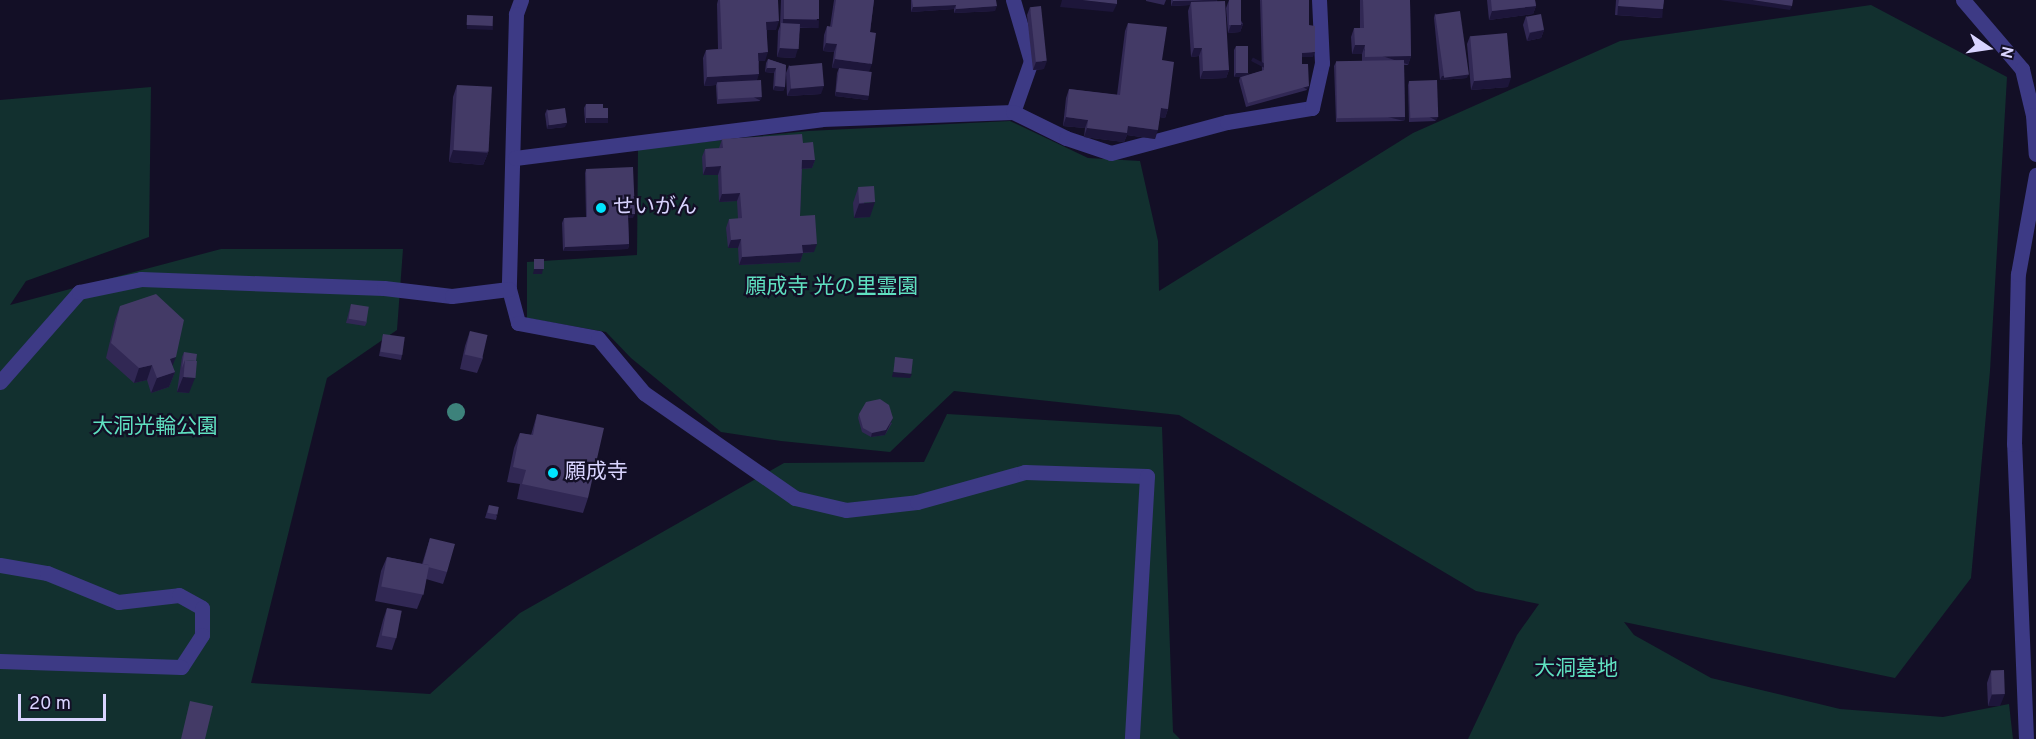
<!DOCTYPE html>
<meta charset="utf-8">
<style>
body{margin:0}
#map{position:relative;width:2036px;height:739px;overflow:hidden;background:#130f26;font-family:Overpass,"Noto Sans JP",sans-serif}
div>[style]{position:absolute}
.green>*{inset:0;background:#12302f}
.minor>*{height:15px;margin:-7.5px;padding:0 7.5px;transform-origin:7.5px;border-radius:7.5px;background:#3d3a85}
.trees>*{width:18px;height:18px;margin:-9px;border-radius:50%;background:#3d827b}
.wall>*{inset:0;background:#312854}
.shaded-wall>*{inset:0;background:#1d163a;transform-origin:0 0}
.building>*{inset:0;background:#433a66;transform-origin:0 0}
.dots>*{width:16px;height:16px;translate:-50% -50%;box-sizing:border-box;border:3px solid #130f26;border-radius:50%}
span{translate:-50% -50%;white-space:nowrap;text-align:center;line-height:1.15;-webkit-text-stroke:4.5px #130f26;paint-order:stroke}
.poi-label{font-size:21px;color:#d9d4ff}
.left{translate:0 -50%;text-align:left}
.park-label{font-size:21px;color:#5fe0c0}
.north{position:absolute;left:1958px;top:18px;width:60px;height:60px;-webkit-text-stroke:4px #130f26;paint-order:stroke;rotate:103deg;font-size:16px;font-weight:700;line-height:24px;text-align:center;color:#d9d4ff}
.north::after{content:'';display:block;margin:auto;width:21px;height:27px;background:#d9d4ff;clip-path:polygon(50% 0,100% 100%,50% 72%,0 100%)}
.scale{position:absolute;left:18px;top:694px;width:88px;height:27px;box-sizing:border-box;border:3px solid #d9d4ff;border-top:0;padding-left:8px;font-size:18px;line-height:21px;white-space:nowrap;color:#d9d4ff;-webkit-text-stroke:4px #130f26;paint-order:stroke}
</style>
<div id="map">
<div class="green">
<div style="clip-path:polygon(1871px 5px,2007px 77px,1990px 371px,1971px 578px,1895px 678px,1624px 622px,1634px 635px,1711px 678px,1840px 709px,1943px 717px,2009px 704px,2013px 739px,1468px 739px,1517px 635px,1539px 604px,1476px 591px,1179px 415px,954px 391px,890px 452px,781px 441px,721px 432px,631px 358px,606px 332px,527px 318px,527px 262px,637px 255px,638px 149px,808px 131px,1010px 121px,1088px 158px,1140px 161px,1158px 241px,1159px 291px,1413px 133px,1620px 41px)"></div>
<div style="clip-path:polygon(151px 87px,149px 237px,26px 281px,10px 305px,221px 249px,403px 249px,397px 330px,327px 378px,251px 683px,430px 694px,520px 613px,784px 463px,924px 462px,947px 414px,1162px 427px,1173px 732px,1180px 739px,0 739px,0 100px)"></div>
</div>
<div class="minor">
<div style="left:521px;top:0;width:15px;rotate:110deg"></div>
<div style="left:516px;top:14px;width:275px;rotate:91.5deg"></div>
<div style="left:509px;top:289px;width:35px;rotate:75deg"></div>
<div style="left:518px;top:323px;width:81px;rotate:10.6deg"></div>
<div style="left:598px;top:338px;width:72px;rotate:50.1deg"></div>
<div style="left:644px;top:393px;width:184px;rotate:34.8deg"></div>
<div style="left:795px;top:498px;width:52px;rotate:13.2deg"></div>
<div style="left:846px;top:510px;width:71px;rotate:-6.4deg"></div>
<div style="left:917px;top:502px;width:112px;rotate:-15.5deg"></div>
<div style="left:1025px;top:472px;width:122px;rotate:1.9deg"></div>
<div style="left:1147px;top:476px;width:263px;rotate:93.3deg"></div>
<div style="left:1013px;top:0;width:64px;rotate:73.6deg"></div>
<div style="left:1031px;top:61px;width:54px;rotate:109.4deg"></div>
<div style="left:1963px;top:0;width:91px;rotate:49.5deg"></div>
<div style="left:2022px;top:69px;width:47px;rotate:76.6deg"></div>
<div style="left:2033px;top:115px;width:39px;rotate:86deg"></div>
<div style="left:515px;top:158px;width:309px;rotate:-7.2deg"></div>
<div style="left:822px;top:119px;width:191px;rotate:-2.1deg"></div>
<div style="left:1013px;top:112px;width:59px;rotate:26.1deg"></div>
<div style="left:1066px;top:138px;width:47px;rotate:18.4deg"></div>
<div style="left:1111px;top:153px;width:120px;rotate:-15deg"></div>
<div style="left:1227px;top:122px;width:86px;rotate:-9.4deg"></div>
<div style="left:1312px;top:108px;width:46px;rotate:-77.5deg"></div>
<div style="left:1322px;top:63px;width:63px;rotate:-92.7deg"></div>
<div style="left:0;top:382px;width:120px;rotate:-48.7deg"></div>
<div style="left:79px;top:292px;width:63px;rotate:-11.8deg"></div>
<div style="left:141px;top:279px;width:243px;rotate:2.1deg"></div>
<div style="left:384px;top:288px;width:68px;rotate:6.7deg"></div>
<div style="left:452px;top:296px;width:57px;rotate:-7deg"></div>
<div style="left:0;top:565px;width:48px;rotate:9.7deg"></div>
<div style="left:47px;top:573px;width:77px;rotate:22.2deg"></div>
<div style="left:118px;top:602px;width:61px;rotate:-6.5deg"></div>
<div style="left:179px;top:595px;width:26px;rotate:29deg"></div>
<div style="left:202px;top:608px;width:27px;rotate:90deg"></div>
<div style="left:202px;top:635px;width:38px;rotate:123deg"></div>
<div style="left:181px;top:667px;width:181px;rotate:-178.1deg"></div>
<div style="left:2026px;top:739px;width:295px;rotate:-92.3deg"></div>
<div style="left:2014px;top:444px;width:170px;rotate:-88.7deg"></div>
<div style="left:2018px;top:274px;width:101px;rotate:-79.7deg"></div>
</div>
<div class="trees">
<div style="left:456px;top:412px"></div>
</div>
<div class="wall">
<div style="clip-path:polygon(718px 0,778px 0,776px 30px,767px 30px,765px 61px,759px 61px,757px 80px,760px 101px,717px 104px,716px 87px,716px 85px,704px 86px,703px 58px,706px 50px,718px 49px,717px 4px)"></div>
<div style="clip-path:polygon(781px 0,819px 0,816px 28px,800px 28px,795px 58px,777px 57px,778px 31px,780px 26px)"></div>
<div style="clip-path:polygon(834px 0,874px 0,870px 32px,868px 100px,835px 96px,837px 73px,839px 68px,832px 68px,834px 52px,823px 51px,824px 35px,827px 26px,830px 27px)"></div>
<div style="clip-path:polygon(911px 0,996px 0,995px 11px,954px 13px,954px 9px,911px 12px)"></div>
<div style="clip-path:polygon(1146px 0,1166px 0,1164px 5px,1146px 1px)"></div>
<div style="clip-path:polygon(1171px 0,1217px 0,1229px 70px,1226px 78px,1200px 79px,1199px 56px,1191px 57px,1188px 11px,1190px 5px,1171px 6px)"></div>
<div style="clip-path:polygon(1229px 0,1243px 24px,1240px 32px,1228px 33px,1226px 8px)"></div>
<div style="clip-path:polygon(1260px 0,1309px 0,1309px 25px,1313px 57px,1302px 57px,1302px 64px,1307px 90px,1246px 107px,1239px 81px,1240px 77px,1234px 77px,1234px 50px,1236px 46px,1248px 75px,1262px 71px)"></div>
<div style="clip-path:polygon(1360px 0,1410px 0,1411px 56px,1408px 65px,1404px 65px,1405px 117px,1404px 121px,1336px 122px,1334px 66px,1336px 62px,1362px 61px,1362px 54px,1352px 54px,1351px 37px,1354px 28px,1360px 28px)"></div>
<div style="clip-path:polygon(1487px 0,1535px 0,1536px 6px,1533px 14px,1489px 20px)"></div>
<div style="clip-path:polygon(1616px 0,1664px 0,1660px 18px,1615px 15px)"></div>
<div style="clip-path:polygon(1030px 7px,1044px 69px,1033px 70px,1027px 15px)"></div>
<div style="clip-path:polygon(1435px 13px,1467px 78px,1440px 80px,1434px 18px)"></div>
<div style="clip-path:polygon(1526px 16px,1544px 30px,1541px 38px,1527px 41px,1523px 25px)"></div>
<div style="clip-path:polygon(1128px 23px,1162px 60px,1168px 109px,1165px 118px,1160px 117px,1155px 139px,1127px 135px,1124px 142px,1084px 137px,1085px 128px,1063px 126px,1066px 98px,1069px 89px,1117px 95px,1125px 31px)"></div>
<div style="clip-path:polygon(1470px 36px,1508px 87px,1471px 90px,1467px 44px)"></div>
<div style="clip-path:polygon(768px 59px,786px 65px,785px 87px,783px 91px,773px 90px,774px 73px,765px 72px,766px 63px)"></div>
<div style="clip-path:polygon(789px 65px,821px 94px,787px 96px,786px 73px)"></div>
<div style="clip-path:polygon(1409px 81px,1436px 121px,1409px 122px,1408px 85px)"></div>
<div style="clip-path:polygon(457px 85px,488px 153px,483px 165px,449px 162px,453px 97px)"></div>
<div style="clip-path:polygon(586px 104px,603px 108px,608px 118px,606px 123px,585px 123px,584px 108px)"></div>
<div style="clip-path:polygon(547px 109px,565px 127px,547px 129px,545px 114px)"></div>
<div style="clip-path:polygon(722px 139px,803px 143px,815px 160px,812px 168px,802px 169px,800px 216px,814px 252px,803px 253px,800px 262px,739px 265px,738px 248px,728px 248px,726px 228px,729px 219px,738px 219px,737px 201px,719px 202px,718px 175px,703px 175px,702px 157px,705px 149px,719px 148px)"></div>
<div style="clip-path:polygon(586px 169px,633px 218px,628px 218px,629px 244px,628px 249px,563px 251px,562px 223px,564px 218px,586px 217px,585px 173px)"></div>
<div style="clip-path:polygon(858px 188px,870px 217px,854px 218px,853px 203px)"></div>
<div style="clip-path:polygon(351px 304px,367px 322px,365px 326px,346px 323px)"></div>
<div style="clip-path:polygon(120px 306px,172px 366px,175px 372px,169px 387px,151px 393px,147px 380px,134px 383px,106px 358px,115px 320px)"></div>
<div style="clip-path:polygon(470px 331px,483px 358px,477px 373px,460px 369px,465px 346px)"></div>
<div style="clip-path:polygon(383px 334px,402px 355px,401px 360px,379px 356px)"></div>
<div style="clip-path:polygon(184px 352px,189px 393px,177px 392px,182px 357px)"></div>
<div style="clip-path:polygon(537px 414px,588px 498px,583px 513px,517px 499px,520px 484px,507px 482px,514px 448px,520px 433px,531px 435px)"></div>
<div style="clip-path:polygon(859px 414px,892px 423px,885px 435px,871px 437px,862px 432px,858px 418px)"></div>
<div style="clip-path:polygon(489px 505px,497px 516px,496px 520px,485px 518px)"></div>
<div style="clip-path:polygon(430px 538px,447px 572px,443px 584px,426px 579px,423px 594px,417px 609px,375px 601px,381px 571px,387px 557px,422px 564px)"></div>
<div style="clip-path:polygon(387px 608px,396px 638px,392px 650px,376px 647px,383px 620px)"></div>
<div style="clip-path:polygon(1991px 671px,2000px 706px,1988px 706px,1987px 683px)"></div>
</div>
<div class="shaded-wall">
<div style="clip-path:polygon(1062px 0,1082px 0,1117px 4px,1113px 12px,1060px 7px)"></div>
<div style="clip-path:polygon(1217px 0,1216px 4px,1191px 2px,1190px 5px,1171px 6px,1173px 1px)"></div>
<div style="clip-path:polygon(1720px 0,1752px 0,1792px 6px,1790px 10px)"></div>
<div style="clip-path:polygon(956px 5px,954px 9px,911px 12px,913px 7px)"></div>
<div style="clip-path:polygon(997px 6px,995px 11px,954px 13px,956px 9px)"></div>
<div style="clip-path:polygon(1536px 6px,1533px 14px,1489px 20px,1492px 11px)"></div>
<div style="left:1618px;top:6px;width:45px;height:9px;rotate:4deg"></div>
<div style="left:783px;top:19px;width:36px;height:8px;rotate:2deg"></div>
<div style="clip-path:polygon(779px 21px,776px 30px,763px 30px,766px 22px)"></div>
<div style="clip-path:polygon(1243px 24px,1240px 32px,1228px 33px,1231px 25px)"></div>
<div style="left:467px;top:25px;width:26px;height:4px;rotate:2deg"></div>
<div style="clip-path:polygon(1544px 30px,1541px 38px,1527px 41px,1530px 33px)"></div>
<div style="clip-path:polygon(826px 43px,837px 44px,834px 52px,823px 51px)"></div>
<div style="clip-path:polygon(1355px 45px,1365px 45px,1362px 54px,1352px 54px)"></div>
<div style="clip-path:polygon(780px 48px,798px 49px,795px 58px,777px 57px)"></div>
<div style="clip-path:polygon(1194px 48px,1202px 48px,1199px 56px,1191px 57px)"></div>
<div style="clip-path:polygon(768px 52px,765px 61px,755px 61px,758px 53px)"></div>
<div style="clip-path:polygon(1315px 52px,1313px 57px,1300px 57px,1302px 53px)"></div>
<div style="left:1411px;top:56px;width:9px;height:46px;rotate:108deg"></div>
<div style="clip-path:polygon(835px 59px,872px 64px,869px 72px,832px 68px)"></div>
<div style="clip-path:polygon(1047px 61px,1044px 69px,1033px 70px,1036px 62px)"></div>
<div style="clip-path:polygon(767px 68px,776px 68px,774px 73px,765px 72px)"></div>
<div style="clip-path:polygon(1229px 70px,1226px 78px,1200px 79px,1203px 71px)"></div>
<div style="clip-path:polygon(1236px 73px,1249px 73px,1247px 77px,1234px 77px)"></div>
<div style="clip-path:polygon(759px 74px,756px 83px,717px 83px,716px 85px,704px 86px,707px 77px)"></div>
<div style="clip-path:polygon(1469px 74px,1467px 78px,1440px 80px,1442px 76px)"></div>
<div style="clip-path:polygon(1511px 78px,1508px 87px,1471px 90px,1474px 81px)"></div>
<div style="clip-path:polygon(775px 86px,785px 87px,783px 91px,773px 90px)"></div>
<div style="clip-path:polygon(824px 86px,821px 94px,787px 96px,791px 88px)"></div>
<div style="left:1309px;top:86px;width:4px;height:63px;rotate:117deg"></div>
<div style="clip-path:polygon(836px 92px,869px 95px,868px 100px,835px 96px)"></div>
<div style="left:762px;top:97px;width:4px;height:44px;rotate:117deg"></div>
<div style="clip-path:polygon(1161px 108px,1168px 109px,1165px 118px,1158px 117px)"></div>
<div style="clip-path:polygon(1066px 117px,1088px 120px,1085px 128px,1063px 126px)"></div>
<div style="left:1405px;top:117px;width:4px;height:68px;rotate:104deg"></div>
<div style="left:1438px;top:117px;width:4px;height:28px;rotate:117deg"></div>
<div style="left:586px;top:118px;width:22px;height:5px"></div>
<div style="clip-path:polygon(567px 123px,565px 127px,547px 129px,548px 125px)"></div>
<div style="clip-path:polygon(1128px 126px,1158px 130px,1155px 139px,1127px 135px,1124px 142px,1084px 137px,1087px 128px)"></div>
<div style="clip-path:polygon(453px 150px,488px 153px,483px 165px,449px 162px)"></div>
<div style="clip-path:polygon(802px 160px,815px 160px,812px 168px,799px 169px)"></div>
<div style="clip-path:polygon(721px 166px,718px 175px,703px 175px,706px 167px)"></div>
<div style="clip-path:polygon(740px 193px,737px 201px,719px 202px,722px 194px)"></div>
<div style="clip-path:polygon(875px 202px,870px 217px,854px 218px,859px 204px)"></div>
<div style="clip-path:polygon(628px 214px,635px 214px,633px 218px,626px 218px)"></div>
<div style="clip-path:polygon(741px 239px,738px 248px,728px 248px,731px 240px)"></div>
<div style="clip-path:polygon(629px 244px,628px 249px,563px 251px,565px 247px)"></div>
<div style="clip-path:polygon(817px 244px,814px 252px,799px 253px,802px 245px)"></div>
<div style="clip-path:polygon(803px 253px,800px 262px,739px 265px,742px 257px)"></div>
<div style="clip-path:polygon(534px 269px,543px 269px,542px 274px,533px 274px)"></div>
<div style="clip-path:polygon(176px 357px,170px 372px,170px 359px)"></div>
<div style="clip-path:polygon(152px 365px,147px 380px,134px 383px,139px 368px)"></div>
<div style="clip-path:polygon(175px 372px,169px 387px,151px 393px,157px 378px)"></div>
<div style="clip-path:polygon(893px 372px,912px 374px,910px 378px,892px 377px)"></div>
<div style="clip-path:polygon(183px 377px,195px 378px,189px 393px,177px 392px)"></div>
<div style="clip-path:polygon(893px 418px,885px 435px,871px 437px,872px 433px)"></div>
<div style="clip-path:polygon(1992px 694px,2005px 694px,2000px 706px,1988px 706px)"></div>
</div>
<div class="building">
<div style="clip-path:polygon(720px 0,778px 0,779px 21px,766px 22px,768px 52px,758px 53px,759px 74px,707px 77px,706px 50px,722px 49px)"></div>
<div style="left:784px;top:0;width:35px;height:19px"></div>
<div style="clip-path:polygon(836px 0,874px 0,870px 32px,876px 33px,872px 64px,835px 59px,837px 44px,826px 43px,827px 26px,832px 27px)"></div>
<div style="clip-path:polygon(912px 0,996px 0,997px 6px,956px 9px,956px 5px,913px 7px)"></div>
<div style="clip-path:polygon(1082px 0,1117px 0,1117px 4px)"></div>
<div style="clip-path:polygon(1173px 0,1204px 0,1173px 1px)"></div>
<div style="left:1229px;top:0;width:12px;height:25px"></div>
<div style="clip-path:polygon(1262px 0,1309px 0,1309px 25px,1315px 26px,1315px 52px,1302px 53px,1302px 64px,1308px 64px,1309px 86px,1248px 103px,1241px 77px,1264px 70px)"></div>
<div style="clip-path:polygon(1363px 0,1410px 0,1411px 56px,1365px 57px,1365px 45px,1355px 45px,1354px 28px,1364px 28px)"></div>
<div style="clip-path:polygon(1491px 0,1535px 0,1536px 6px,1492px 11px)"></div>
<div style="clip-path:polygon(1619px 0,1664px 0,1663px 9px,1618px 6px)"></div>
<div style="clip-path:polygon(1752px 0,1793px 0,1792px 6px)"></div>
<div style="clip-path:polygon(1225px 1px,1229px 70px,1203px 71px,1202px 48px,1194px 48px,1191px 2px)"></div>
<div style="left:1041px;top:6px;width:55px;height:11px;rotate:84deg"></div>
<div style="left:1460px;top:11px;width:64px;height:25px;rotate:82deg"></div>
<div style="left:1541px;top:14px;width:16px;height:15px;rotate:79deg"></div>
<div style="left:467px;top:15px;width:26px;height:10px;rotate:2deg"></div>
<div style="left:781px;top:23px;width:19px;height:25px;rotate:3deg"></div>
<div style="clip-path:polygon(1128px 23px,1167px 27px,1162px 60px,1174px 62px,1168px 109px,1161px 108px,1158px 130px,1128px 126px,1127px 133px,1087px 128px,1088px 120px,1066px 117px,1069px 89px,1120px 95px)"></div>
<div style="left:1507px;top:33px;width:45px;height:37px;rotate:85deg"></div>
<div style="left:1236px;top:46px;width:12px;height:27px"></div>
<div style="clip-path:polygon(768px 59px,786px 65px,785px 87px,775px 86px,776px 68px,767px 68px)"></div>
<div style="left:1404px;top:60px;width:57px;height:68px;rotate:89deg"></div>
<div style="left:822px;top:63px;width:23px;height:33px;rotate:85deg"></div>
<div style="left:839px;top:68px;width:33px;height:24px;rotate:7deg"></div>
<div style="left:761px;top:80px;width:17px;height:44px;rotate:87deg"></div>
<div style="left:1437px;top:80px;width:37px;height:28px;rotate:88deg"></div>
<div style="left:457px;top:85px;width:35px;height:65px;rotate:3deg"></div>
<div style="clip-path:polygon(586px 104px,603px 104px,603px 108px,608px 108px,608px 118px,586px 118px)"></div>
<div style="left:565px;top:108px;width:15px;height:18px;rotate:82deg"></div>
<div style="clip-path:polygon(802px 134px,803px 143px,813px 142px,815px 160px,802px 160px,800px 216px,815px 215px,817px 244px,802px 245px,803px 253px,742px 257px,741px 239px,731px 240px,729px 219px,742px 218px,740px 193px,722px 194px,721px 166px,706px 167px,705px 149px,723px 148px,722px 139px)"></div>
<div style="clip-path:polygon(633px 167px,635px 214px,628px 214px,629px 244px,565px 247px,564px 218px,587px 217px,586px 169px)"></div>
<div style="left:874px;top:186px;width:16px;height:16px;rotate:86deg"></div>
<div style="left:534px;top:259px;width:10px;height:10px"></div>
<div style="clip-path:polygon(156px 294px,184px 320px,176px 357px,170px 359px,175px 372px,157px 378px,152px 365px,139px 368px,111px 343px,120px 306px)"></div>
<div style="left:351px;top:304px;width:18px;height:15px;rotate:9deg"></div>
<div style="left:470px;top:331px;width:18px;height:24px;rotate:13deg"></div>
<div style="left:383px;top:334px;width:22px;height:18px;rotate:8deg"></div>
<div style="clip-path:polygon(184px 352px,197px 354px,196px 361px,185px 360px,182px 368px)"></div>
<div style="left:895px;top:357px;width:18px;height:15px;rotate:6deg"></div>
<div style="left:185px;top:360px;width:12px;height:17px;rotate:5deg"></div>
<div style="clip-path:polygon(880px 399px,889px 405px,893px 418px,886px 430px,872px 433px,863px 428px,859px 414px,866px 402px)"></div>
<div style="clip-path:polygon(537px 414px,604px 428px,588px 498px,522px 484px,526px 470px,513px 467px,520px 433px,533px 435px)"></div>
<div style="left:489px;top:505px;width:10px;height:8px;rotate:11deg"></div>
<div style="clip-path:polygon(430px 538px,455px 544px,447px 572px,428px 567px,429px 565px,423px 564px)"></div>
<div style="left:387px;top:557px;width:43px;height:30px;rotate:11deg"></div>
<div style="left:387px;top:608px;width:15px;height:28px;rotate:11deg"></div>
<div style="left:2004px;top:670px;width:24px;height:13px;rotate:88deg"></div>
<div style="clip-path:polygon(190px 701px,213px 706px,205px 739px,181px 739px)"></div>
</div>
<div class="dots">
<div style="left:601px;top:208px;background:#00e5ff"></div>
<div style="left:553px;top:473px;background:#00e5ff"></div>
</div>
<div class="poi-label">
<span class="left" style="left:613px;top:208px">せいがん</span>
<span class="left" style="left:565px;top:473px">願成寺</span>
</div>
<div class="park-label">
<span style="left:832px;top:288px">願成寺 光の里霊園</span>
<span style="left:155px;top:428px">大洞光輪公園</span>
<span style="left:1576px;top:670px">大洞墓地</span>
</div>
<div class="north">N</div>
<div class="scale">20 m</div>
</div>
